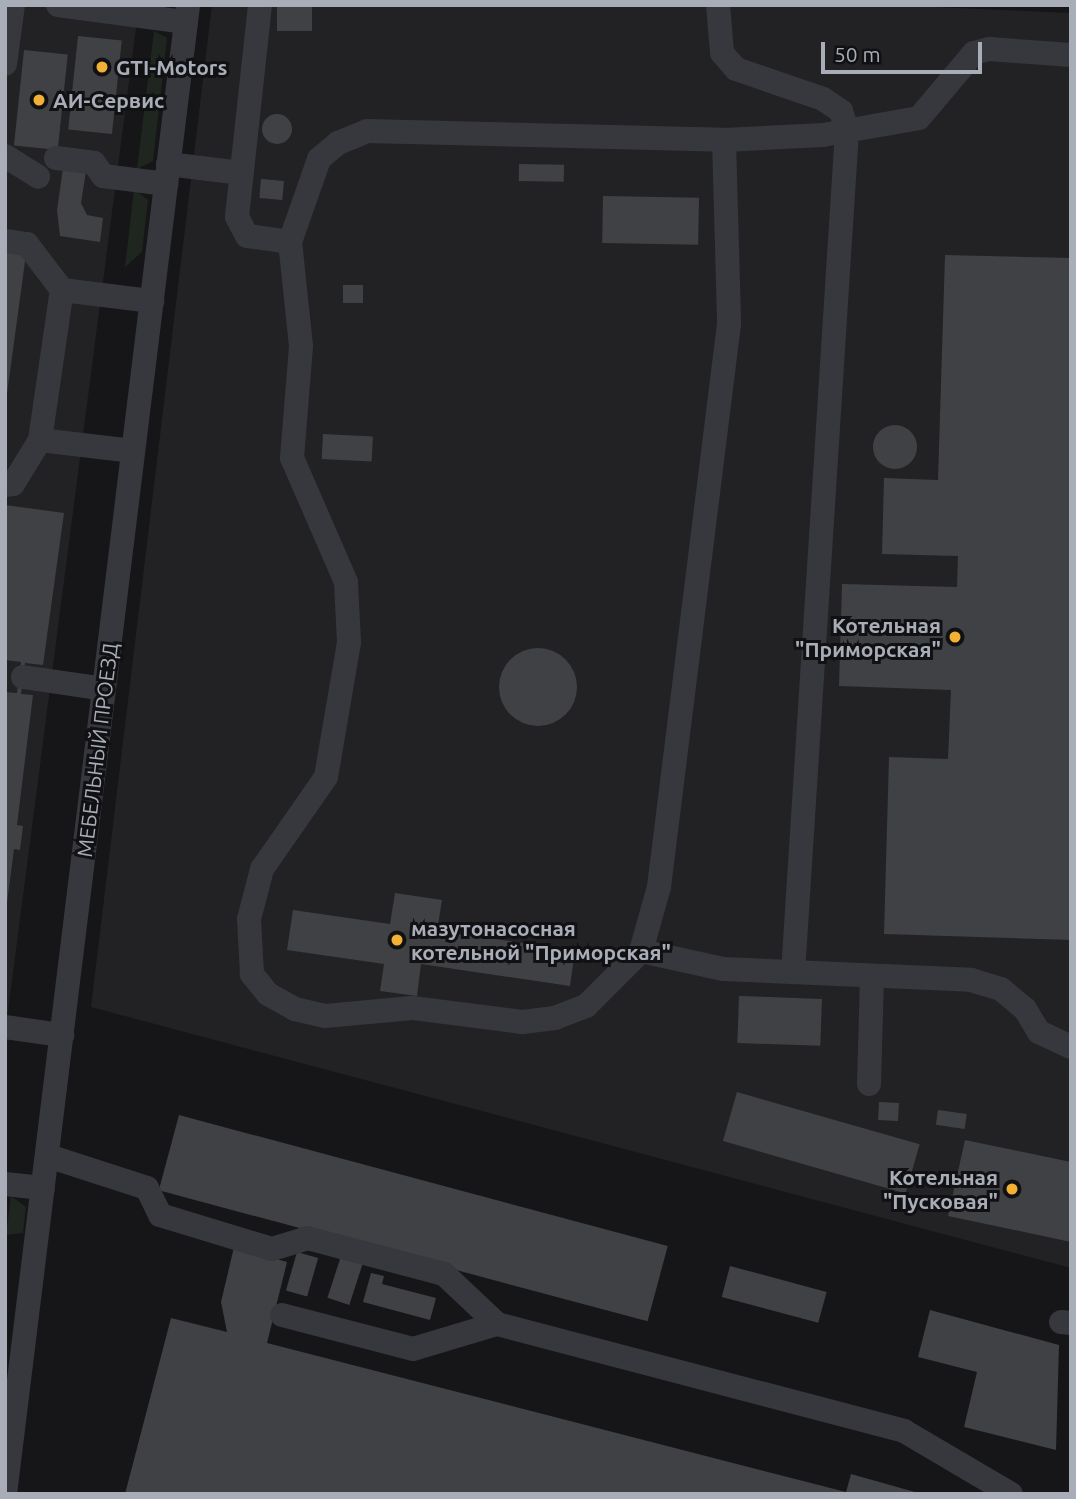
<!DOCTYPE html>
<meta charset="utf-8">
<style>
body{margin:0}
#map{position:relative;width:1076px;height:1499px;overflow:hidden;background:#161618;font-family:Ubuntu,sans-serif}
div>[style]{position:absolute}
.built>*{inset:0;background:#222225}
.green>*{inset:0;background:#1e261f}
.building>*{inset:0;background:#404145;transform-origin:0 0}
.round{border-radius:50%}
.minor>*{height:24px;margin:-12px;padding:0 12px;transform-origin:12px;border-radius:12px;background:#37383d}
.dots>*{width:19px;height:19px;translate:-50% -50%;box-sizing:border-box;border:4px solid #111113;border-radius:50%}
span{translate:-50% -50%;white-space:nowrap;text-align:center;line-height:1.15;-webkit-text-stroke:6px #111113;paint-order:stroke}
.poi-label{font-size:21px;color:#a8adb8;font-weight:700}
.left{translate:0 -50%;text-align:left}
.right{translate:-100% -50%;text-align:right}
.street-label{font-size:21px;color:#a8adb8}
.frame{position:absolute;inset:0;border:7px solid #a8adb8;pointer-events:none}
.scale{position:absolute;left:821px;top:42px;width:161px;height:32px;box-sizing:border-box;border:4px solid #a8adb8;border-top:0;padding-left:9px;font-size:21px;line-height:24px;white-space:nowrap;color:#a8adb8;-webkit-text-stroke:5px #111113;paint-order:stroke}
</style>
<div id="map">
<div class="built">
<div style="clip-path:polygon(5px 5px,139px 5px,5px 1034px)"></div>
<div style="clip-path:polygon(212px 5px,889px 5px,1071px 13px,1071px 1268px,91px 1007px)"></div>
</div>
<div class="green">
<div style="clip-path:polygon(154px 31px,167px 38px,153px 161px,137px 169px)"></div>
<div style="clip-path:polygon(134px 189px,148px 200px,142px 252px,125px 267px)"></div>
<div style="clip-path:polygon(11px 1196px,26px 1207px,23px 1233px,6px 1235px)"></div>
</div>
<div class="building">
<div style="left:277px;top:5px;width:35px;height:26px"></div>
<div style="left:78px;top:36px;width:44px;height:94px;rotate:6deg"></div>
<div style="left:24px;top:50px;width:44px;height:96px;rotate:6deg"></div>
<div class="round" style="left:262px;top:114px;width:30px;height:30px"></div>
<div style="left:519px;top:164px;width:45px;height:17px;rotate:1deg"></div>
<div style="clip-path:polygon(63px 168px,86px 171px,81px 203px,87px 215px,103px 218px,100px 242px,60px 236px,57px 210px)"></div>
<div style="left:261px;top:179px;width:23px;height:19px;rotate:5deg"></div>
<div style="left:603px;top:196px;width:96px;height:47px;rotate:1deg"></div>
<div style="clip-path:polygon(5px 251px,26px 254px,7px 394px,5px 394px)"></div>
<div style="clip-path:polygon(945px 255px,1071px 258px,1071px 940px,884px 934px,889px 757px,948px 759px,951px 690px,839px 686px,842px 584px,957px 587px,958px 556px,882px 554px,884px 478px,938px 480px)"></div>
<div style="left:363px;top:285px;width:18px;height:20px;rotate:90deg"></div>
<div class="round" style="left:873px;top:425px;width:44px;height:44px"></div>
<div style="left:323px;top:434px;width:50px;height:25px;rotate:3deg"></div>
<div style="clip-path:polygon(5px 505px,64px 513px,43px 665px,25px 663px,21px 694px,33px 695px,17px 825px,23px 826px,20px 850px,14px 849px,7px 903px,5px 692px,17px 693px,21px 662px,5px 660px)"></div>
<div class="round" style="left:499px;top:648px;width:78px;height:78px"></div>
<div style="clip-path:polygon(395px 893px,442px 900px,437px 931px,575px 950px,570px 986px,421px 964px,417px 996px,380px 991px,384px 964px,287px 950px,293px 910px,390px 924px)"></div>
<div style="left:739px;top:996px;width:83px;height:47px;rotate:2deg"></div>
<div style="left:737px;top:1092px;width:190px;height:51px;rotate:16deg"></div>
<div style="left:879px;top:1102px;width:20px;height:18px;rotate:3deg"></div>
<div style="left:938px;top:1110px;width:29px;height:15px;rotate:8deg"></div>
<div style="left:179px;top:1115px;width:506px;height:78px;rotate:15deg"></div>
<div style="clip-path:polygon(965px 1140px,1071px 1162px,1071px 1242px,948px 1216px)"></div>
<div style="clip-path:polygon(234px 1247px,287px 1262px,267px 1343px,846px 1492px,851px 1474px,922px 1494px,125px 1494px,171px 1318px,227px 1332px,221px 1302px)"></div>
<div style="left:297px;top:1252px;width:22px;height:40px;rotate:16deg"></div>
<div style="left:341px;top:1256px;width:23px;height:44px;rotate:18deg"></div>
<div style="left:730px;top:1266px;width:100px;height:32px;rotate:15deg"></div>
<div style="clip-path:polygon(371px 1273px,384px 1276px,382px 1284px,436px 1298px,430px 1320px,363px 1302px)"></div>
<div style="clip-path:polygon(930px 1310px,1059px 1345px,1056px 1450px,964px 1427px,977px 1372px,918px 1357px)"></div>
</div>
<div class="minor">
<div style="left:58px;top:5px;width:129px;rotate:7.6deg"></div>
<div style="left:260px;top:5px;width:213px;rotate:96.2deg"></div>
<div style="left:237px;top:217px;width:21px;rotate:62deg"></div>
<div style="left:247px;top:236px;width:43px;rotate:7.9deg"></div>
<div style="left:718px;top:5px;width:48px;rotate:85.2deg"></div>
<div style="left:722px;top:53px;width:21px;rotate:49deg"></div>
<div style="left:736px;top:69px;width:92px;rotate:19deg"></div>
<div style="left:823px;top:99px;width:22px;rotate:34deg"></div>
<div style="left:841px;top:111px;width:21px;rotate:73deg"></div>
<div style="left:847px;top:131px;width:843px;rotate:93.67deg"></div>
<div style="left:5px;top:64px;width:60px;rotate:-82.3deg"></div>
<div style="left:724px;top:140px;width:184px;rotate:88.4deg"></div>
<div style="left:729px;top:324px;width:567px;rotate:97.09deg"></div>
<div style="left:659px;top:887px;width:66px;rotate:105.7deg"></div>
<div style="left:641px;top:951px;width:78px;rotate:135deg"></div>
<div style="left:586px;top:1006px;width:33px;rotate:159deg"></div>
<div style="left:555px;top:1018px;width:33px;rotate:173deg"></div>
<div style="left:522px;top:1022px;width:111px;rotate:-172.7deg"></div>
<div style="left:412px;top:1008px;width:87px;rotate:174.7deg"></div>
<div style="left:325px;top:1016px;width:31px;rotate:-167deg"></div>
<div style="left:295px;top:1009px;width:31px;rotate:-151deg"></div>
<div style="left:268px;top:994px;width:26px;rotate:-129deg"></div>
<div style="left:252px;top:974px;width:55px;rotate:-93.1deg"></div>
<div style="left:249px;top:919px;width:52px;rotate:-75.4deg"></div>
<div style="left:262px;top:869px;width:112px;rotate:-55.2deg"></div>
<div style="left:326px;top:777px;width:137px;rotate:-80.3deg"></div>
<div style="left:349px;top:642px;width:60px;rotate:-92.9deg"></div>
<div style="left:346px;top:582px;width:135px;rotate:-113.5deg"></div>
<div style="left:292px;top:458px;width:112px;rotate:-85.4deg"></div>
<div style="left:301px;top:346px;width:105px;rotate:-96deg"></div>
<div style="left:290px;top:242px;width:88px;rotate:-70.7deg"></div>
<div style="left:319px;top:159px;width:25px;rotate:-40deg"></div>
<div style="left:338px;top:143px;width:31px;rotate:-22deg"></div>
<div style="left:367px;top:131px;width:357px;rotate:1.4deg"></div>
<div style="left:724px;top:140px;width:99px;rotate:-2.9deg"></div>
<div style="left:823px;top:135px;width:97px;rotate:-10deg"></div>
<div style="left:919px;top:118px;width:85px;rotate:-49.8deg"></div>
<div style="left:974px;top:53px;width:16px;rotate:-15deg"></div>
<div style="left:989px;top:49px;width:82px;rotate:4.2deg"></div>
<div style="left:5px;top:156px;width:39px;rotate:32deg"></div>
<div style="left:56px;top:158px;width:38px;rotate:7deg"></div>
<div style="left:94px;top:163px;width:16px;rotate:55deg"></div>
<div style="left:103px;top:176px;width:64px;rotate:7.2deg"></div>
<div style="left:168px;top:164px;width:74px;rotate:7deg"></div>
<div style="left:5px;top:241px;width:22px;rotate:8deg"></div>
<div style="left:27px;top:244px;width:58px;rotate:52.7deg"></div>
<div style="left:133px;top:451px;width:94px;rotate:-173.3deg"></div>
<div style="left:40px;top:440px;width:152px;rotate:-81.7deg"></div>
<div style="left:62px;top:290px;width:91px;rotate:7deg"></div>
<div style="left:5px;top:485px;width:8px;rotate:-7deg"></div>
<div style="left:13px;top:484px;width:52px;rotate:-58.5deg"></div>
<div style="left:23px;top:677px;width:82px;rotate:8.4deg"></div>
<div style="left:641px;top:951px;width:84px;rotate:12.4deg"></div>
<div style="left:723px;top:969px;width:248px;rotate:2.5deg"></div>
<div style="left:971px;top:980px;width:31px;rotate:17deg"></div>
<div style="left:1001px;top:989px;width:31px;rotate:40deg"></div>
<div style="left:1025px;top:1009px;width:27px;rotate:59deg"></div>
<div style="left:1039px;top:1032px;width:35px;rotate:25deg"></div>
<div style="left:5px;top:1027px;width:58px;rotate:8deg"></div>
<div style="left:869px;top:1084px;width:108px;rotate:-88.4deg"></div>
<div style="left:48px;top:1156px;width:104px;rotate:17.9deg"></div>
<div style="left:147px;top:1188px;width:30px;rotate:64deg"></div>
<div style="left:160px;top:1215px;width:117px;rotate:16.9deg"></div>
<div style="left:272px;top:1249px;width:37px;rotate:-17deg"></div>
<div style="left:307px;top:1238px;width:142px;rotate:14.7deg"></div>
<div style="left:444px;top:1274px;width:73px;rotate:43.3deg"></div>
<div style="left:497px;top:1324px;width:421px;rotate:14.7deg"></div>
<div style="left:904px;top:1431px;width:124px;rotate:30.5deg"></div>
<div style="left:5px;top:1184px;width:38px;rotate:6deg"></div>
<div style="left:282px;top:1315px;width:135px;rotate:14.5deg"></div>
<div style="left:413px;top:1349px;width:88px;rotate:-16.6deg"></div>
<div style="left:1061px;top:1322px;width:10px;rotate:6deg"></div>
<div style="left:5px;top:1494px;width:1500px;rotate:-82.99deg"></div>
</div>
<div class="dots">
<div style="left:102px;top:67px;background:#f2b134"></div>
<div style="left:39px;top:100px;background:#f2b134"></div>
<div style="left:955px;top:637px;background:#f2b134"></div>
<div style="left:397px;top:940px;background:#f2b134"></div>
<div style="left:1012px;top:1189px;background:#f2b134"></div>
</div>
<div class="poi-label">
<span class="left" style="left:116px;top:67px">GTI-Motors</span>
<span class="left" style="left:53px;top:100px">АИ-Сервис</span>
<span class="right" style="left:941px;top:637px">Котельная<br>"Приморская"</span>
<span class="left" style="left:411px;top:940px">мазутонасосная<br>котельной "Приморская"</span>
<span class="right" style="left:998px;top:1189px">Котельная<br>"Пусковая"</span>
</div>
<div class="street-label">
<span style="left:97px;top:750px;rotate:-83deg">МЕБЕЛЬНЫЙ ПРОЕЗД</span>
</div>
<div class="frame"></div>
<div class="scale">50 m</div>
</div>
